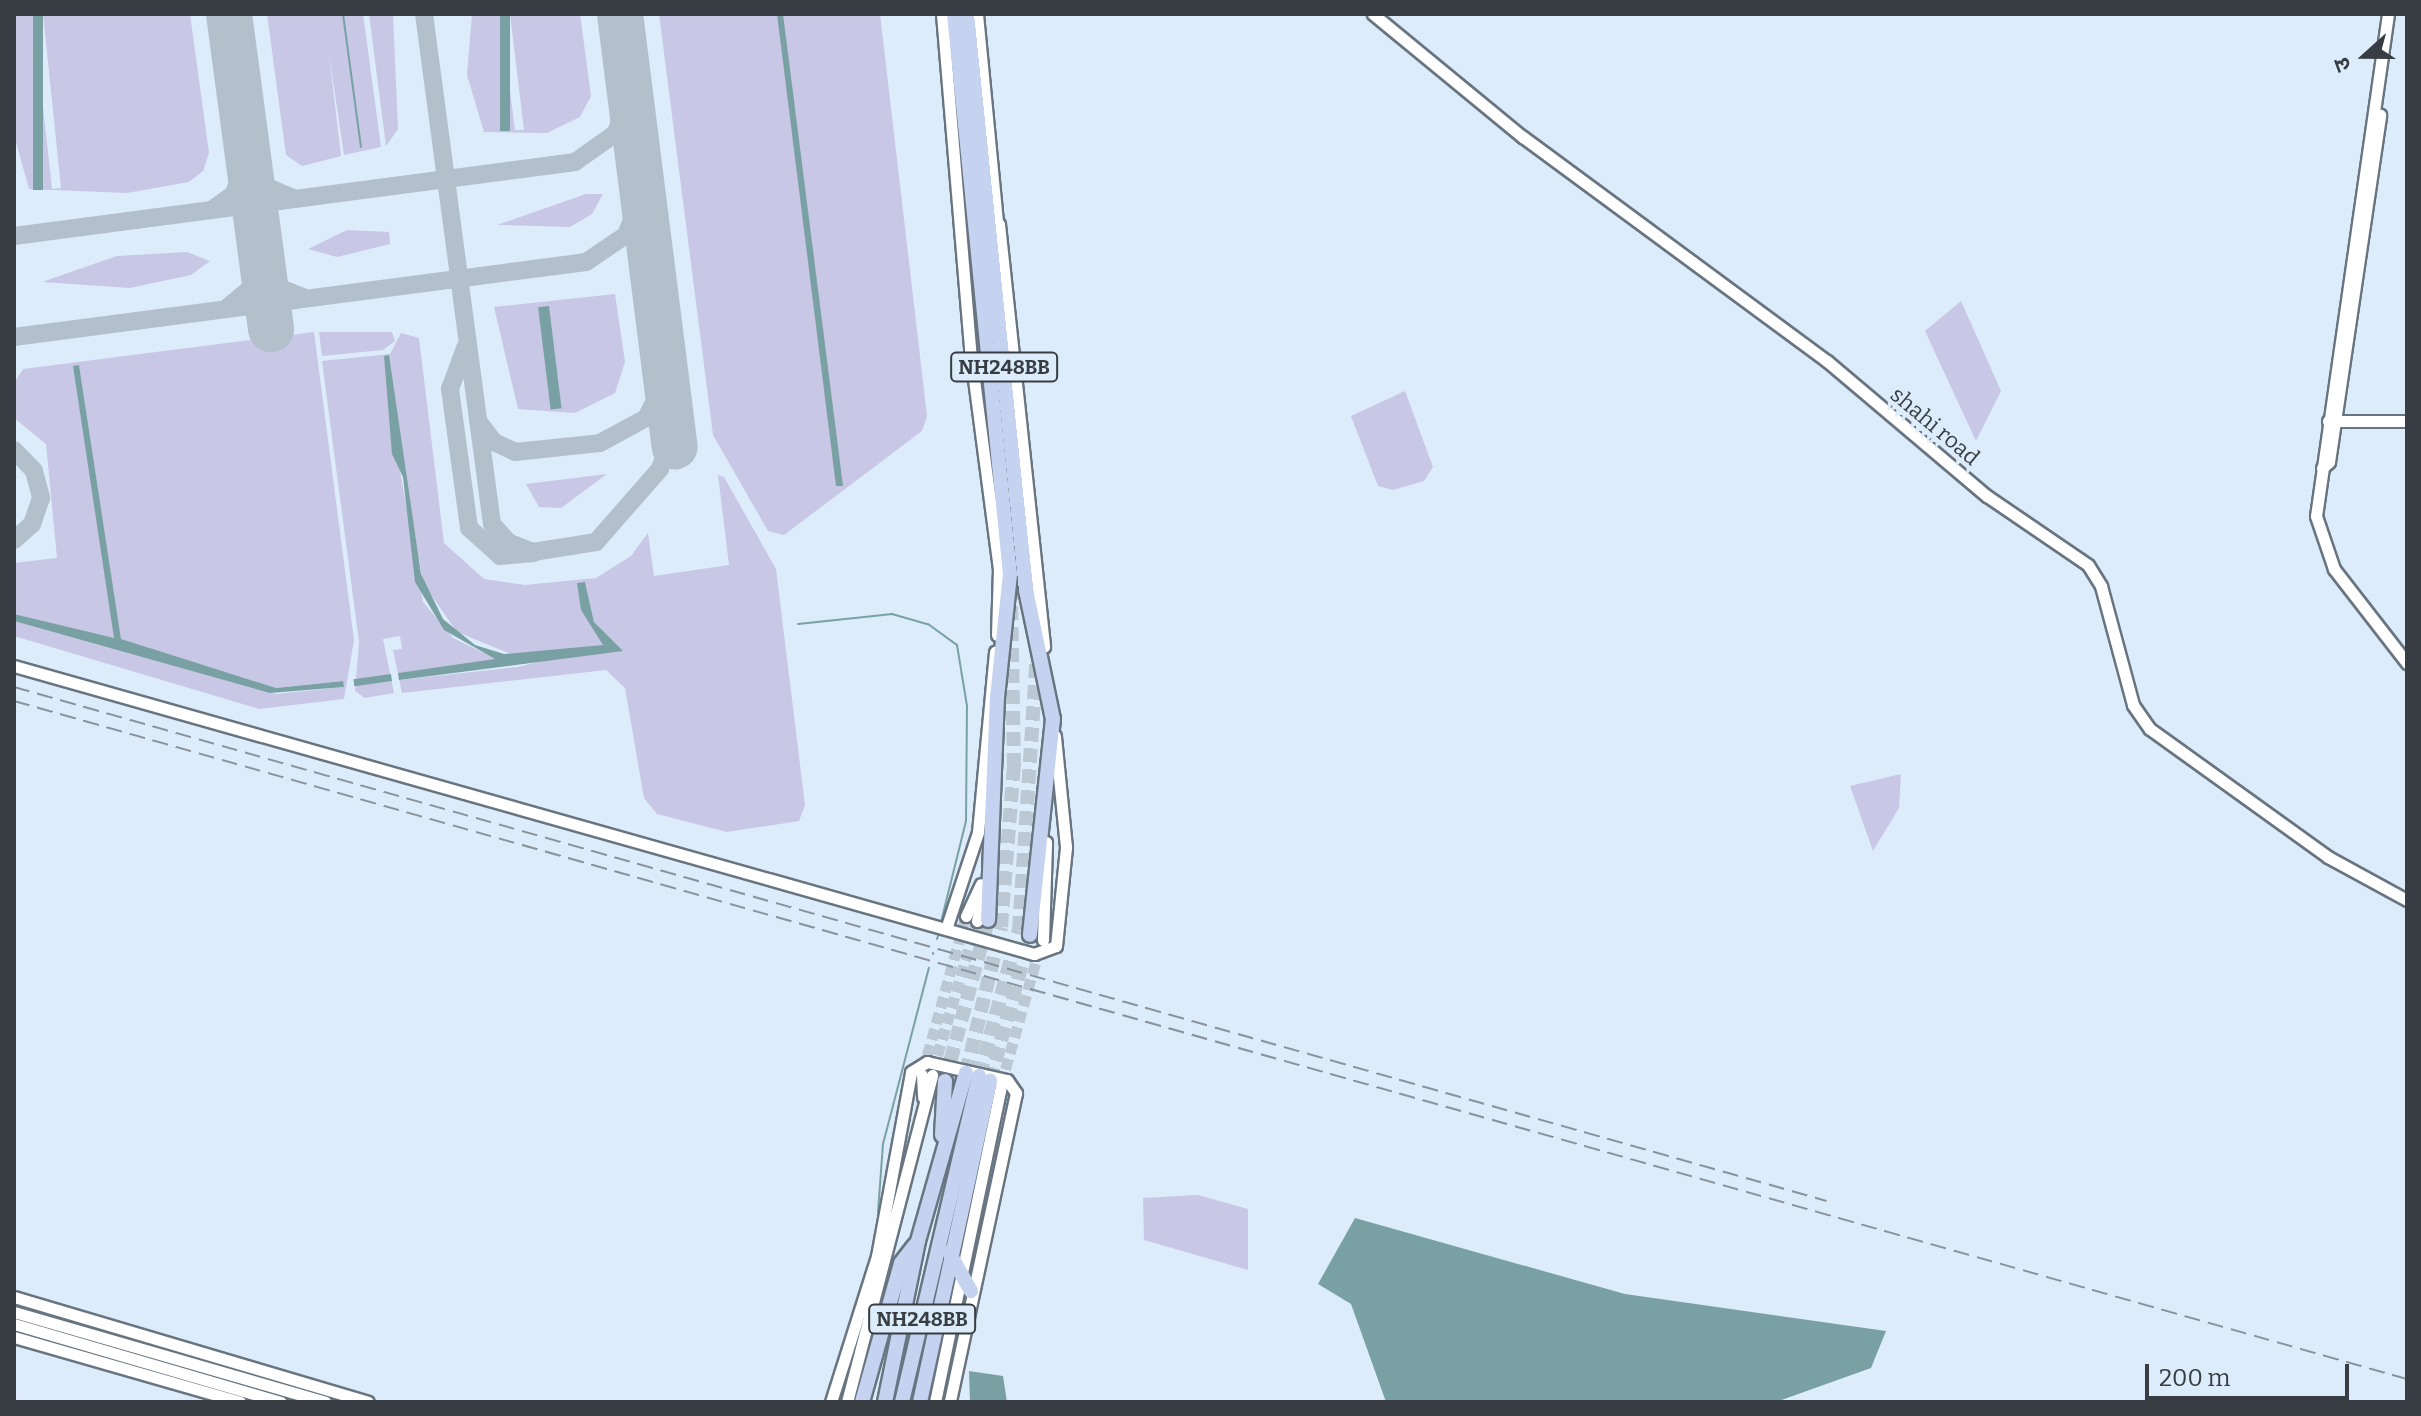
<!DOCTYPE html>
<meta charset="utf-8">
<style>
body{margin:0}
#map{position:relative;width:2421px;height:1416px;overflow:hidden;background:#ddecfa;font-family:Bitter,"Noto Sans Devanagari",serif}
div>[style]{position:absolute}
.green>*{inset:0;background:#c8c7e6}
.water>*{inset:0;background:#79a1a4;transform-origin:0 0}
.stream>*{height:2px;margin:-1px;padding:0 1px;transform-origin:1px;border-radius:1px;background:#79a1a4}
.taxiway>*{height:18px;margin:-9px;padding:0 9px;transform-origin:9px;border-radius:9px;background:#b3c0cc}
.runway>*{height:46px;margin:-23px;padding:0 23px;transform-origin:23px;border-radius:23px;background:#b3c0cc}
.secondary-tunnel>*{height:11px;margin-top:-5.5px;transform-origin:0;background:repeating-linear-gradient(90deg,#bcc9d5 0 11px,transparent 0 16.5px)}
.highway-tunnel>*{height:14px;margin-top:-7px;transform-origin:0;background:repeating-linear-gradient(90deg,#bcc9d5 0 14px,transparent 0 21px)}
.roads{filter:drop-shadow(2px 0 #687581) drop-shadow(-2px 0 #687581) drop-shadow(0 2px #687581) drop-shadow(0 -2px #687581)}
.secondary>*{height:11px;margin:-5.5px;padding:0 5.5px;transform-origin:5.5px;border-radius:5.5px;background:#fff}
.highway>*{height:14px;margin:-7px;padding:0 7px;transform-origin:7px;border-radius:7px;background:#c5d3f1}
.rail>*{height:2px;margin-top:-1px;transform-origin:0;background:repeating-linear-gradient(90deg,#89939d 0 16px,transparent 0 24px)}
span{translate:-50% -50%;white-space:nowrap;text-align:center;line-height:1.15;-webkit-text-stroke:8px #ddecfa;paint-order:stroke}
.shield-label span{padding:2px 6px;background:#ddecfa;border:2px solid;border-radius:6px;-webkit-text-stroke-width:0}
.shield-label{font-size:20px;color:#373d42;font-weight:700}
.street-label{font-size:22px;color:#373d42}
.frame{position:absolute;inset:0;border:16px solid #373d42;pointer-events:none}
.north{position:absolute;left:2325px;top:16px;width:80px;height:80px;-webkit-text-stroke:6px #ddecfa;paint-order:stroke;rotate:249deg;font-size:22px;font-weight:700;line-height:32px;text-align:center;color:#373d42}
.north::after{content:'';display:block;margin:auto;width:28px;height:36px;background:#373d42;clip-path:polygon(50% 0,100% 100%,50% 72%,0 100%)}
.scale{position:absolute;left:2145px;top:1364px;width:204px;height:36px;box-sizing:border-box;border:4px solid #373d42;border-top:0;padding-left:10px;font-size:24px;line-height:28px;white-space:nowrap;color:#373d42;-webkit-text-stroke:6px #ddecfa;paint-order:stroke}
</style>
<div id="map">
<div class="green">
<div style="clip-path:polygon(14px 14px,33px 14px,52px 189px,61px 188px,43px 14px,190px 14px,209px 153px,203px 171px,189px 182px,127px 193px,29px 189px,14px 135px)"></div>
<div style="clip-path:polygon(267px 14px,363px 14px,381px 147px,344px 155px,329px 54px,341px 156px,302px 166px,286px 155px)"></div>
<div style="clip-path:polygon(369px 14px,393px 14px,398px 129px,386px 146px)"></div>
<div style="clip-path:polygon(472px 14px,500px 14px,515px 130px,524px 130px,510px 14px,580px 14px,591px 96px,580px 117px,547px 133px,484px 132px,467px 75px)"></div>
<div style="clip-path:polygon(659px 14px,880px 14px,927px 416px,922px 431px,784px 535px,768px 531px,713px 435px)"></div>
<div style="clip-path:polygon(586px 194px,603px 194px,592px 214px,570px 227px,497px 225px)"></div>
<div style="clip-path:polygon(347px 230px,389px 232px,390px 244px,337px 257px,308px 249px)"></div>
<div style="clip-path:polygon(187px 252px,210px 261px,191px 275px,130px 288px,42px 282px,117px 256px)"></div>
<div style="clip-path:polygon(615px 294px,625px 362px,615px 393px,575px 413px,518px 409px,494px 307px)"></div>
<div style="clip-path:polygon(1961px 301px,2001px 391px,1976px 441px,1925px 331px)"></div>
<div style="clip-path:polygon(314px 332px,354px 640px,344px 699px,259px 709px,14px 636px,14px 621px,276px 694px,344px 687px,342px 681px,276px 688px,121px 640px,79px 365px,115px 639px,14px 614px,14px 563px,57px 558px,46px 444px,14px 418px,14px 383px,23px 369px)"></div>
<div style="clip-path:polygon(319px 332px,392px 332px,395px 341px,383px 350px,322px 356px)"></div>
<div style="clip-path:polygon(evenodd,401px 333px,419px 338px,444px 543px,484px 579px,525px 585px,596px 578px,631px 556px,648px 533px,654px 576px,729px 565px,718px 475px,724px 477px,776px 569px,805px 805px,799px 821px,727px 832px,657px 814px,644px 798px,625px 688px,606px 670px,402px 693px,393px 650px,402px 649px,400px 636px,383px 639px,394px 693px,365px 698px,355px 691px,359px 642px,322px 361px,390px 354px,401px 333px,396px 447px,402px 454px,423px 583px,457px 632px,513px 655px,604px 645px,581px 610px,585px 583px,594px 622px,612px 644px,518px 667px,399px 680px,398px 673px,498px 660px,453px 638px,423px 602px,396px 447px)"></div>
<div style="clip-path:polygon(1405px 391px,1433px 467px,1424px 481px,1393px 490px,1378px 486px,1351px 416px)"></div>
<div style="clip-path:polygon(607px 474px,561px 508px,539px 507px,526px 484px)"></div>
<div style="clip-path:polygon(1901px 774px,1899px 808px,1873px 851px,1850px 786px)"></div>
<div style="clip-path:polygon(1198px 1195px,1248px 1209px,1248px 1270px,1144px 1240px,1143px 1198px)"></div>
</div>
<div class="water">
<div style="left:33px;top:14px;width:10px;height:176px"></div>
<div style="left:500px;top:14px;width:10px;height:117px"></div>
<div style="clip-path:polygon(777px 14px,783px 14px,843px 486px,836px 486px)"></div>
<div style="left:549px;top:306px;width:103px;height:11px;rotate:83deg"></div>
<div style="clip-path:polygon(389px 355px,421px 574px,443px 619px,475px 645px,504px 654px,603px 645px,581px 610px,577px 583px,585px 582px,594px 622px,623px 651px,399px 680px,398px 673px,495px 659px,444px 630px,415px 582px,403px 477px,392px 454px,384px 356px)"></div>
<div style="clip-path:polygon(79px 365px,121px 639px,276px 688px,343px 681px,344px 687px,270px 693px,14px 621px,14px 614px,114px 638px,73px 366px)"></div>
<div style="left:391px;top:674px;width:7px;height:38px;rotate:82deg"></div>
<div style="clip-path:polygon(1355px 1218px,1625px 1294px,1886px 1331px,1871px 1368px,1776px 1402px,1386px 1402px,1351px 1304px,1318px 1284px)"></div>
<div style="clip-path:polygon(969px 1371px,1003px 1376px,1007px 1402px,970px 1402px)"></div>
</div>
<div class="stream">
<div style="left:343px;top:14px;width:134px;rotate:82.3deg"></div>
<div style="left:798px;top:624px;width:95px;rotate:-6.1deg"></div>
<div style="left:892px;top:614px;width:37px;rotate:16deg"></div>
<div style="left:928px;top:624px;width:36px;rotate:36deg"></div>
<div style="left:957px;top:645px;width:62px;rotate:80.7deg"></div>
<div style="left:967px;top:706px;width:115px;rotate:90.5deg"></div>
<div style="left:966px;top:821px;width:104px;rotate:103.9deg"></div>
<div style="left:937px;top:939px;width:6px;rotate:-72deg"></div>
<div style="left:933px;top:954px;width:1px;rotate:-90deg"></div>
<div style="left:878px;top:1212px;width:68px;rotate:-85.8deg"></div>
<div style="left:883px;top:1144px;width:182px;rotate:-75.4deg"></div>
</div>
<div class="taxiway">
<div style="left:424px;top:14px;width:515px;rotate:82.41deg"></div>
<div style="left:492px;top:524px;width:24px;rotate:48deg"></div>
<div style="left:508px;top:542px;width:27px;rotate:22deg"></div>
<div style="left:533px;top:552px;width:64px;rotate:-9deg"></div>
<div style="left:596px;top:542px;width:97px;rotate:-48.8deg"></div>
<div style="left:660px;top:469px;width:40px;rotate:-71.1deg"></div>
<div style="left:247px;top:157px;width:34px;rotate:58deg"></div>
<div style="left:265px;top:186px;width:30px;rotate:23deg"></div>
<div style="left:213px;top:209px;width:26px;rotate:-36deg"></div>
<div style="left:234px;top:194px;width:39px;rotate:-71deg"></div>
<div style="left:14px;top:236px;width:566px;rotate:-7.51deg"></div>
<div style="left:575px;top:162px;width:50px;rotate:-35.3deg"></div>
<div style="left:616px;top:133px;width:41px;rotate:-71.6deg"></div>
<div style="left:259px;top:251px;width:41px;rotate:62.2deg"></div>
<div style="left:278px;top:287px;width:27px;rotate:22deg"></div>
<div style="left:228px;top:307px;width:33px;rotate:-40deg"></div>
<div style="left:253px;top:286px;width:30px;rotate:-78deg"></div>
<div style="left:14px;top:337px;width:577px;rotate:-7.47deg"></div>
<div style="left:586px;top:262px;width:48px;rotate:-34deg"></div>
<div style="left:626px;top:235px;width:47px;rotate:-68.9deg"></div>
<div style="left:465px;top:348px;width:44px;rotate:110.1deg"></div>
<div style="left:450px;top:389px;width:140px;rotate:82.2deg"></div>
<div style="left:469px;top:528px;width:42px;rotate:42.1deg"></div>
<div style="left:500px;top:556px;width:34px;rotate:-5deg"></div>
<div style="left:478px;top:421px;width:26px;rotate:53deg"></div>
<div style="left:494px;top:442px;width:23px;rotate:25deg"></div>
<div style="left:515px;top:452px;width:85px;rotate:-6deg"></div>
<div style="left:600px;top:443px;width:52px;rotate:-28.5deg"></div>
<div style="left:646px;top:418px;width:46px;rotate:-62.9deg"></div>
<div style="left:14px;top:450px;width:29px;rotate:46deg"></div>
<div style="left:34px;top:471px;width:28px;rotate:75deg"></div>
<div style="left:41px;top:498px;width:28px;rotate:109deg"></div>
<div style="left:32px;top:524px;width:24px;rotate:138deg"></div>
</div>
<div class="runway">
<div style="left:229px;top:14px;width:318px;rotate:82.4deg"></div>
<div style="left:620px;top:14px;width:436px;rotate:82.8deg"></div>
</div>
<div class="secondary-tunnel">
<div style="left:923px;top:1071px;width:161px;rotate:-74.5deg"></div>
<div style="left:933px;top:1071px;width:156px;rotate:-73.7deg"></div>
<div style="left:1001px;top:1085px;width:147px;rotate:-74.2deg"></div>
</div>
<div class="highway-tunnel">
<div style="left:966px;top:1073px;width:150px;rotate:-76.5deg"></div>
<div style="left:1001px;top:927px;width:161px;rotate:-85.4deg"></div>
<div style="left:1014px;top:767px;width:177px;rotate:-91deg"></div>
<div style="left:979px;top:1076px;width:151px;rotate:-74.7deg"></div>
<div style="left:1019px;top:930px;width:276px;rotate:-86.3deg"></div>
<div style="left:945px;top:1081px;width:167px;rotate:-75deg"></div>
<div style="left:990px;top:1081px;width:151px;rotate:-74.7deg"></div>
</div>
<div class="roads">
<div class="secondary">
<div style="left:942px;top:14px;width:336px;rotate:85.2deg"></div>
<div style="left:970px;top:349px;width:221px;rotate:82.5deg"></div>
<div style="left:999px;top:568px;width:67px;rotate:91.7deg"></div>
<div style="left:977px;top:14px;width:207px;rotate:84.5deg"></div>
<div style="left:1373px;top:14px;width:194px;rotate:39.4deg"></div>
<div style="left:1523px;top:137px;width:378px;rotate:36.4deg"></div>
<div style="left:1827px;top:361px;width:209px;rotate:40.2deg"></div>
<div style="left:1987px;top:496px;width:122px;rotate:34.3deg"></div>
<div style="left:2088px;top:565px;width:25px;rotate:58deg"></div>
<div style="left:2101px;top:586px;width:123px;rotate:74.9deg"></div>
<div style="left:2133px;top:705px;width:29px;rotate:55deg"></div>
<div style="left:2150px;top:729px;width:219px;rotate:35.7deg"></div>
<div style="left:2328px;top:857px;width:90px;rotate:28.6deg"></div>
<div style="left:2388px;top:14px;width:507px;rotate:98.16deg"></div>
<div style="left:2316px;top:516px;width:56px;rotate:71.2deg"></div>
<div style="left:2334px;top:569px;width:119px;rotate:52.2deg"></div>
<div style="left:988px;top:221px;width:11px;rotate:15deg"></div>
<div style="left:999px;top:224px;width:425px;rotate:83.9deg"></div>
<div style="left:2328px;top:421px;width:79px"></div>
<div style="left:2322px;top:468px;width:9px;rotate:-41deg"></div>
<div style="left:2329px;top:462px;width:351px;rotate:-81.6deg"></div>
<div style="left:14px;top:666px;width:1060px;rotate:15.77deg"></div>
<div style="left:1034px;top:954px;width:23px;rotate:-20deg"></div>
<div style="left:1056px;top:946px;width:100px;rotate:-84.2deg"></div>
<div style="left:1066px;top:847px;width:112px;rotate:-95.7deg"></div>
<div style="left:966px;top:916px;width:35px;rotate:-65deg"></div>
<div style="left:977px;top:921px;width:38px;rotate:-78deg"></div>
<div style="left:946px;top:929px;width:102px;rotate:-71.7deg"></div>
<div style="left:978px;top:832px;width:181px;rotate:-84.6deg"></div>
<div style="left:1043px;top:940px;width:98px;rotate:-88.2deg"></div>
<div style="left:922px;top:1075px;width:22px;rotate:87deg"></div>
<div style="left:14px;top:1297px;width:369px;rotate:16.5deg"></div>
<div style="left:14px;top:1312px;width:324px;rotate:16.1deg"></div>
<div style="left:14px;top:1324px;width:278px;rotate:16.3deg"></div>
<div style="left:14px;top:1337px;width:235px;rotate:16deg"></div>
<div style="left:831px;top:1402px;width:153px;rotate:-72.5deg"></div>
<div style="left:877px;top:1256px;width:187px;rotate:-79.5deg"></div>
<div style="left:911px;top:1072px;width:19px;rotate:-32deg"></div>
<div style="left:927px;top:1062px;width:82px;rotate:12.7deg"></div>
<div style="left:1007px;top:1080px;width:16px;rotate:55deg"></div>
<div style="left:1016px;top:1093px;width:316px;rotate:102.1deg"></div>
<div style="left:847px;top:1402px;width:338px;rotate:-75.4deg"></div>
<div style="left:935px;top:1402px;width:324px;rotate:-78.2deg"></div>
</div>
<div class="highway">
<div style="left:954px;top:14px;width:563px;rotate:84.29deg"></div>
<div style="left:1010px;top:574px;width:124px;rotate:96deg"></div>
<div style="left:997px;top:697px;width:223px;rotate:92.3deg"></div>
<div style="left:967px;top:14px;width:579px;rotate:84.15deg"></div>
<div style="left:1026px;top:590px;width:132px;rotate:78.2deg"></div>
<div style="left:1053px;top:719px;width:217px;rotate:96.1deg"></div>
<div style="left:942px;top:1135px;width:54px;rotate:-86.8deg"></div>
<div style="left:949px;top:1252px;width:45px;rotate:60.6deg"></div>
<div style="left:862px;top:1402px;width:144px;rotate:-74.3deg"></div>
<div style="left:901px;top:1263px;width:23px;rotate:-52deg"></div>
<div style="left:885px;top:1402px;width:164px;rotate:-78.4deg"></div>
<div style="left:918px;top:1241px;width:175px;rotate:-74.1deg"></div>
<div style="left:902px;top:1402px;width:335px;rotate:-76.7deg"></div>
<div style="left:920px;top:1402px;width:329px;rotate:-77.7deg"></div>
</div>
</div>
<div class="rail">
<div style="left:14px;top:687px;width:1884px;rotate:15.83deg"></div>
<div style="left:14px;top:701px;width:2487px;rotate:15.82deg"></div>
</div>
<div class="shield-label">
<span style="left:1004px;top:367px">NH248BB</span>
<span style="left:922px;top:1319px">NH248BB</span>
</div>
<div class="street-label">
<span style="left:1935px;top:426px;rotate:40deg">shahi road</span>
</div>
<div class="frame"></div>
<div class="north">उ</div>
<div class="scale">200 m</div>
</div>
